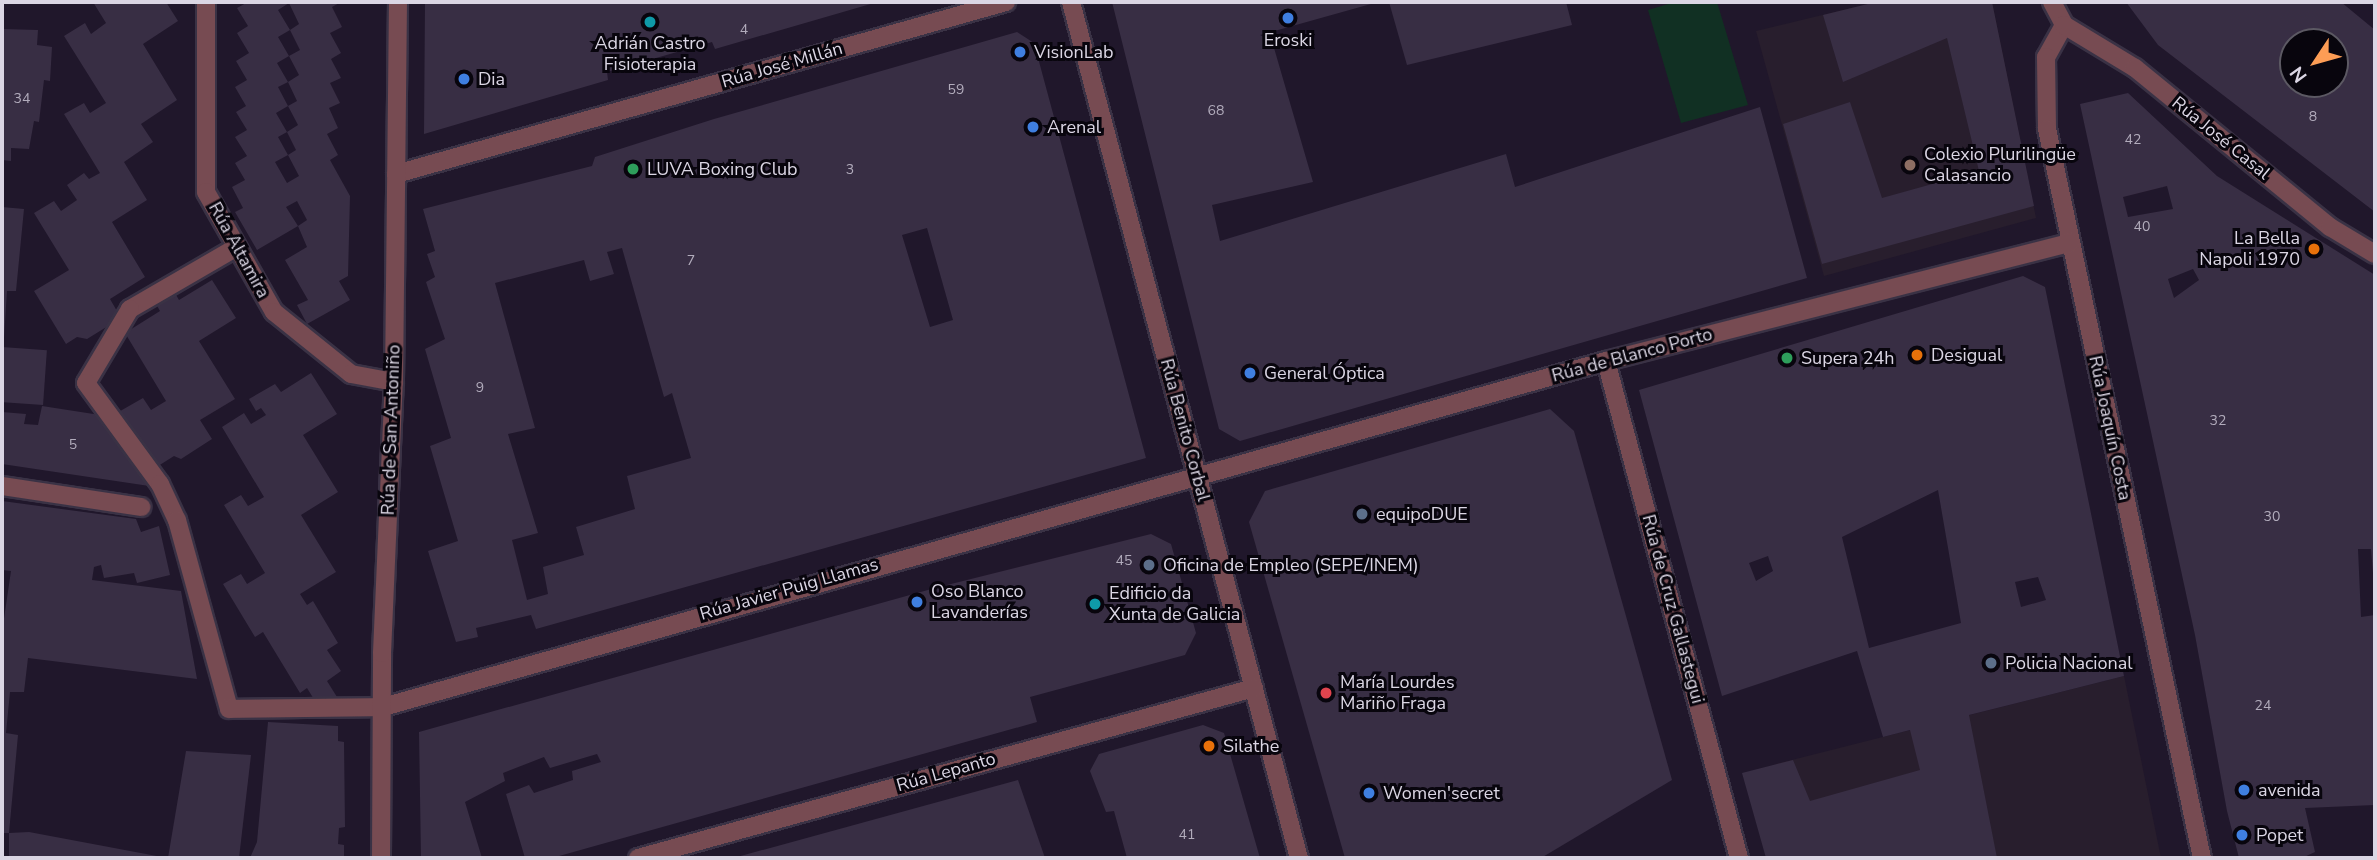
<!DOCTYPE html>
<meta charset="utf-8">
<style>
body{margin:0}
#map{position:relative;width:2377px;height:860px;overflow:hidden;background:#20172b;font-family:"Nunito Sans",sans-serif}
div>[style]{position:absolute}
.education>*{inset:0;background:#281e2d}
.green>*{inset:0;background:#113023}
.building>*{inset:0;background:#382e44;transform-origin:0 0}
.roads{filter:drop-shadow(2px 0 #3a3245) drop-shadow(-2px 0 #3a3245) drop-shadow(0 2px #3a3245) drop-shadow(0 -2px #3a3245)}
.street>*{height:18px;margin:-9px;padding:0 9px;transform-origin:9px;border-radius:9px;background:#774b52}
.dots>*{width:19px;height:19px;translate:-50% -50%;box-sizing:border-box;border:4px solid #08050d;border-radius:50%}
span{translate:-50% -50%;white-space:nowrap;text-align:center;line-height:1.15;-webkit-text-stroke:6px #08050d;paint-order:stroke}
.number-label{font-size:14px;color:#b2acbc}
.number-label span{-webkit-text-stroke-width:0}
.poi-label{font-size:18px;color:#dbd6e4}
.left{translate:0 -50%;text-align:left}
.right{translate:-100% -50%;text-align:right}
.street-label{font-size:18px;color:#dbd6e4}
.frame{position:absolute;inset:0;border:4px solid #dbd6e4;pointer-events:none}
.north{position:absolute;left:2279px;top:28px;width:70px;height:70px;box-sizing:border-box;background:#08050d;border:2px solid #5c5963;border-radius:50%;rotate:234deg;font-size:19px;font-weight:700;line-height:28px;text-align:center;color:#dbd6e4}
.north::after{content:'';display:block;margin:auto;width:24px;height:32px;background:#fd9d55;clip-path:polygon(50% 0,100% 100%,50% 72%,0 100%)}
</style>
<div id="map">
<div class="education">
<div style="clip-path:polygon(1876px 2px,1992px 2px,2036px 218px,1824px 276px,1756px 31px)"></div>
<div style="clip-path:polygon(2124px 676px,2161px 858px,1829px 858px,1776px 764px)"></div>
</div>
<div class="green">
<div style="clip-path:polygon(1675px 2px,1717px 2px,1748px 105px,1681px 123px,1648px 10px)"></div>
</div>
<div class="building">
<div style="clip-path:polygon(93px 2px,166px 2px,178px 21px,143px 44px,177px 100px,141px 124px,153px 142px,124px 162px,147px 200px,112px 222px,145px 277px,110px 299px,121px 318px,87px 339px,77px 337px,66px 344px,34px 291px,69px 270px,34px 213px,54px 201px,61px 211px,77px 200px,67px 185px,84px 173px,89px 179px,100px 173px,64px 114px,84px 103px,90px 113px,106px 103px,64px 36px,85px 23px,91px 34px,106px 23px)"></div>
<div style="clip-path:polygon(evenodd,248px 2px,341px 2px,332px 7px,342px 27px,330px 33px,341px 53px,331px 59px,341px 78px,330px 83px,340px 103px,329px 108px,338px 128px,327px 134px,338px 155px,330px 160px,350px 196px,348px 276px,339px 281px,350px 300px,307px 324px,297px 305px,308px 300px,285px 260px,307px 247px,298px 226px,307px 220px,297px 201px,286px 207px,298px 226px,257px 250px,235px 212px,243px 208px,232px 187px,245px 180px,235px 163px,247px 156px,235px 137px,247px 130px,236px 112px,246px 106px,235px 87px,247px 80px,236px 61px,249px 53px,237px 33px,248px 26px,237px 8px,248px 2px,289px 3px,299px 24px,290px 30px,300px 50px,289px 56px,299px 75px,288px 82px,297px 101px,288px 106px,278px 87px,288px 82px,277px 63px,289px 56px,278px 37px,290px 30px,278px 10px,289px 3px,248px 2px,288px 106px,298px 125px,287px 132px,296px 150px,288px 155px,299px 176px,287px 183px,275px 162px,288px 155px,278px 137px,287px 132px,276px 113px,288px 106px)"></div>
<div style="clip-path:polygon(425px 2px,874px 2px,874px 3px,715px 49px,712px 42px,607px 72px,608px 80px,424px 134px)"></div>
<div style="clip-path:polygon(1112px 2px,1378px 2px,1260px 35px,1272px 41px,1313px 182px,1212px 205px,1220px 241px,1506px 154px,1515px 187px,1760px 107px,1807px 278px,1240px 441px,1219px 429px)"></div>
<div style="clip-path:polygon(1389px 2px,1566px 2px,1572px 25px,1407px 65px)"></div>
<div style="clip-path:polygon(1876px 2px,1992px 2px,2034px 206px,1822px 264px,1783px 124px,1850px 102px,1882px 198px,1979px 171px,1947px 38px,1843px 82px,1823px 15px)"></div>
<div style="clip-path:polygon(evenodd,2126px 2px,2341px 2px,2375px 30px,2375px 212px,2158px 45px,2126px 2px,2293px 42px,2335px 42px,2335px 84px,2293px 84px,2293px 42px)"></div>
<div style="clip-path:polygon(2px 29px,38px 30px,37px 45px,52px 47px,50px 81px,44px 80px,39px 122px,34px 121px,29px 149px,11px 148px,11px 161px,2px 160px)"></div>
<div style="clip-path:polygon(evenodd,1017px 32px,1034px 43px,1146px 458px,536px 629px,531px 615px,476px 628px,478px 637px,456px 642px,428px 551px,458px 541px,430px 446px,451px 438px,425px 349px,445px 339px,426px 282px,435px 277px,427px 254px,435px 251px,423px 209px,592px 166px,595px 157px,714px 119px,1017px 32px,927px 228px,953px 320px,930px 327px,902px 235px,927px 228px,1017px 32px,622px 248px,664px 397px,672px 393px,691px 458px,627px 476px,635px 509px,576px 527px,584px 555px,543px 567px,548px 594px,527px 600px,512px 540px,538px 533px,508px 434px,535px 428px,495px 283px,584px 260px,590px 281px,614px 274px,607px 252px,622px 248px)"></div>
<div style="clip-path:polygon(evenodd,2128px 93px,2217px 176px,2375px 275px,2375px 598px,2371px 549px,2358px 549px,2361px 617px,2375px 615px,2375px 805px,2305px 808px,2315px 852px,2302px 858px,2239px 858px,2227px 811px,2195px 635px,2080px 104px,2128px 93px,2167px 186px,2173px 209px,2128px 217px,2123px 197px,2167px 186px,2128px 93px,2193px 269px,2199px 280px,2174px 298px,2168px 279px,2193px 269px)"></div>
<div style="clip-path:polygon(2px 207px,24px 209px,16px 291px,7px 291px,4px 338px)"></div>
<div style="clip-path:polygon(evenodd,2023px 276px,2045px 287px,2124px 676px,1969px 715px,1997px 858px,1766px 858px,1742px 773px,1793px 760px,1810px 801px,1920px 770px,1910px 730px,1883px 737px,1857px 651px,1722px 696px,1639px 390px,2023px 276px,1938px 490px,1961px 623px,1869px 648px,1842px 537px,1938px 490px,2023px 276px,1768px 556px,1773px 571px,1756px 581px,1749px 563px,1768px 556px,2023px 276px,2038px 577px,2046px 600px,2021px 607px,2015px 582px,2038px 577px)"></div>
<div style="clip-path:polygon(212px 280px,236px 318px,199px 341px,235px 399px,200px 420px,212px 439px,181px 459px,174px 456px,155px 468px,115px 414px,143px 398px,151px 410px,166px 401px,125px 333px,160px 311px,156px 304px,175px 293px,179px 300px)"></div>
<div style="left:2px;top:347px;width:45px;height:55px;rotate:4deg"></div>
<div style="clip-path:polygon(311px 373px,337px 414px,303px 435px,338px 492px,301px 515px,336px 572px,300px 594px,307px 605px,313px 601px,338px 643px,327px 650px,341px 671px,327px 681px,337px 697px,325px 704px,321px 697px,315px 701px,307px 688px,300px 693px,263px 632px,255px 637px,223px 584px,241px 574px,247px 584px,265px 573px,224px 505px,241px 495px,248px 506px,264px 497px,222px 427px,244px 413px,251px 424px,266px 415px,261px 408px,256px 411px,249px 399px,275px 384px,281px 392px)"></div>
<div style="clip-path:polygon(42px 406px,100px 415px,156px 487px,2px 464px,2px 412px,26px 414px,24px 424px,38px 425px)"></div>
<div style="clip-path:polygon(1550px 409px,1574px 431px,1672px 780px,1541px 858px,1345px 858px,1249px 522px,1265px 491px)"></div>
<div style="clip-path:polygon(2px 501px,136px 519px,141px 532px,159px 526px,170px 575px,137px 583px,134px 573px,104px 578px,101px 565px,94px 567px,92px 580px,181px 591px,197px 679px,28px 658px,24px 692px,10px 692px,6px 733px,18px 735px,9px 833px,2px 833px,2px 632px,11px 571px,2px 570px)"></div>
<div style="clip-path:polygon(1151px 534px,1171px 544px,1196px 633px,1185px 655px,1030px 697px,1037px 722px,552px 858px,525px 858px,506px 794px,529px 785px,534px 793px,573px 780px,572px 771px,601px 762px,597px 754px,550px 768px,544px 757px,503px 773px,505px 781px,465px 802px,482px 858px,421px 858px,419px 732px,935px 588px)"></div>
<div style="clip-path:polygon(268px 722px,338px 726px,338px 741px,344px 742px,345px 827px,339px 828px,338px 844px,344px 845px,344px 858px,250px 858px,257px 842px)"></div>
<div style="clip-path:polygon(1203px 725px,1224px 733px,1260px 858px,1127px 858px,1114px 811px,1106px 812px,1090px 771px,1099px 754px)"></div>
<div style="clip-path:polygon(186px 751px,251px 755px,239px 858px,168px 858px)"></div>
<div style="clip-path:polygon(1018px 780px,1045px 858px,738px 858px,737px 857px)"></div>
<div style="clip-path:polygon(29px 832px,162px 857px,162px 858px,9px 858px,9px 833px)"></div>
</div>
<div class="roads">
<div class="street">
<div style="left:206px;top:2px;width:190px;rotate:90deg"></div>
<div style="left:206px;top:192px;width:138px;rotate:60.5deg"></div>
<div style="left:274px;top:312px;width:99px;rotate:38.8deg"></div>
<div style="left:351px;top:374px;width:44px;rotate:10.5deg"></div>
<div style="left:1071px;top:2px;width:886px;rotate:75.09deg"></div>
<div style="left:2052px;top:2px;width:26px;rotate:62deg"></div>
<div style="left:2064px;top:25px;width:37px;rotate:119deg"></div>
<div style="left:2046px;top:57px;width:72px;rotate:89.2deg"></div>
<div style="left:2047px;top:129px;width:745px;rotate:78deg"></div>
<div style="left:2064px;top:25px;width:83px;rotate:31.2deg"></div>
<div style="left:2135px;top:68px;width:252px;rotate:39.2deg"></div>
<div style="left:2330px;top:227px;width:52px;rotate:31deg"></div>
<div style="left:396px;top:174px;width:634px;rotate:-15.75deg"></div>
<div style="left:237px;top:247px;width:124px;rotate:149.9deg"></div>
<div style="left:130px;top:309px;width:86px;rotate:120.7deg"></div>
<div style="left:86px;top:383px;width:125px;rotate:53.8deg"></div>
<div style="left:160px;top:484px;width:40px;rotate:65deg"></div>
<div style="left:177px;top:520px;width:196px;rotate:74.6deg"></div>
<div style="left:229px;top:709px;width:154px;rotate:-0.7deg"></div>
<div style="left:383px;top:707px;width:1271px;rotate:-15.8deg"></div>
<div style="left:1606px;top:361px;width:479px;rotate:-14.3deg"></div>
<div style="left:1606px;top:361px;width:514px;rotate:75.02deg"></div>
<div style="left:2px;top:486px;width:141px;rotate:8.6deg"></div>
<div style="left:381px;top:858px;width:205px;rotate:-89.7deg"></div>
<div style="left:382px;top:653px;width:271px;rotate:-87.5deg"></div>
<div style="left:394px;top:382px;width:380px;rotate:-89.4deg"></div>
<div style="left:638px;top:858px;width:639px;rotate:-15.43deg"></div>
</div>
</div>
<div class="dots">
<div style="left:1288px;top:18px;background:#3f7fe0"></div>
<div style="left:650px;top:22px;background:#0f9aa8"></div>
<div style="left:1020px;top:52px;background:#3f7fe0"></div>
<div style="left:464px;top:79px;background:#3f7fe0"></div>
<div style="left:1033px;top:127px;background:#3f7fe0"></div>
<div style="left:1910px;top:165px;background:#8d6e63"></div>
<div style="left:633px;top:169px;background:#2e9e5b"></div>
<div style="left:2314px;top:249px;background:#e8710a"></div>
<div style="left:1917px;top:355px;background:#e8710a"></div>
<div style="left:1787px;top:358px;background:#2e9e5b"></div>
<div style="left:1250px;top:373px;background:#3f7fe0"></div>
<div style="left:1362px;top:514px;background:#5c6f8a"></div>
<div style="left:1149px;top:565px;background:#5c6f8a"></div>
<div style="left:917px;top:602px;background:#3f7fe0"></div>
<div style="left:1095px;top:604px;background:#0f9aa8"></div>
<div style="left:1991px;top:663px;background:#5c6f8a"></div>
<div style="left:1326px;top:693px;background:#e0444e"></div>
<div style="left:1209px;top:746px;background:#e8710a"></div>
<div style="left:2244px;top:790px;background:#3f7fe0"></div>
<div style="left:1369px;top:793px;background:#3f7fe0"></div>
<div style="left:2242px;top:835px;background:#3f7fe0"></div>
</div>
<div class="number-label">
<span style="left:744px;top:30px">4</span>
<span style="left:956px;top:90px">59</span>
<span style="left:22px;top:99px">34</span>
<span style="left:1216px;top:111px">68</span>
<span style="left:2313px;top:117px">8</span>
<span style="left:2133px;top:140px">42</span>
<span style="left:850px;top:170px">3</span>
<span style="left:2142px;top:227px">40</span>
<span style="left:691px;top:261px">7</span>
<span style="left:480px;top:388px">9</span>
<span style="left:2218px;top:421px">32</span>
<span style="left:73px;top:445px">5</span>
<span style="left:2272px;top:517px">30</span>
<span style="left:1124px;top:561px">45</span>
<span style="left:2263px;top:706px">24</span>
<span style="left:1187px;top:835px">41</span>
</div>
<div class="poi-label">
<span style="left:1288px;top:40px">Eroski</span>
<span style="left:650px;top:54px">Adrián Castro<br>Fisioterapia</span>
<span class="left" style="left:1034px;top:52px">VisionLab</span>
<span class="left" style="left:478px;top:79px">Dia</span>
<span class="left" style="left:1047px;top:127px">Arenal</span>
<span class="left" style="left:1924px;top:165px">Colexio Plurilingüe<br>Calasancio</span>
<span class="left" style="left:647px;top:169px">LUVA Boxing Club</span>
<span class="right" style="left:2300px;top:249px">La Bella<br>Napoli 1970</span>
<span class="left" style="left:1931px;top:355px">Desigual</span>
<span class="left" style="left:1801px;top:358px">Supera 24h</span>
<span class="left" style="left:1264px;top:373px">General Óptica</span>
<span class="left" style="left:1376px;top:514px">equipoDUE</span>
<span class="left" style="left:1163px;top:565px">Oficina de Empleo (SEPE/INEM)</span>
<span class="left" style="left:931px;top:602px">Oso Blanco<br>Lavanderías</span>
<span class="left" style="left:1109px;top:604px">Edificio da<br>Xunta de Galicia</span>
<span class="left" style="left:2005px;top:663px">Policia Nacional</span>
<span class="left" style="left:1340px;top:693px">María Lourdes<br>Mariño Fraga</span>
<span class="left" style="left:1223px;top:746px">Silathe</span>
<span class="left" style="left:2258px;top:790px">avenida</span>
<span class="left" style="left:1383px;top:793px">Women'secret</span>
<span class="left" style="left:2256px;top:835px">Popet</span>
</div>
<div class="street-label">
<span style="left:782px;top:65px;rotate:-16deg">Rúa José Millán</span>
<span style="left:2221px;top:138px;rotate:39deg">Rúa José Casal</span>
<span style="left:239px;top:250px;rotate:61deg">Rúa Altamira</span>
<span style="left:1632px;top:355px;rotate:-15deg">Rúa de Blanco Porto</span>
<span style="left:2110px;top:428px;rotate:78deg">Rúa Joaquín Costa</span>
<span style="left:391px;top:430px;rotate:-88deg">Rúa de San Antoniño</span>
<span style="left:1185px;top:430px;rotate:75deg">Rúa Benito Corbal</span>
<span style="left:789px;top:589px;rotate:-16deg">Rúa Javier Puig Llamas</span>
<span style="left:1673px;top:609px;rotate:75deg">Rúa de Cruz Gallastegui</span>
<span style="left:946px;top:772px;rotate:-16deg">Rúa Lepanto</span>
</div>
<div class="frame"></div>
<div class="north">N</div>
</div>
